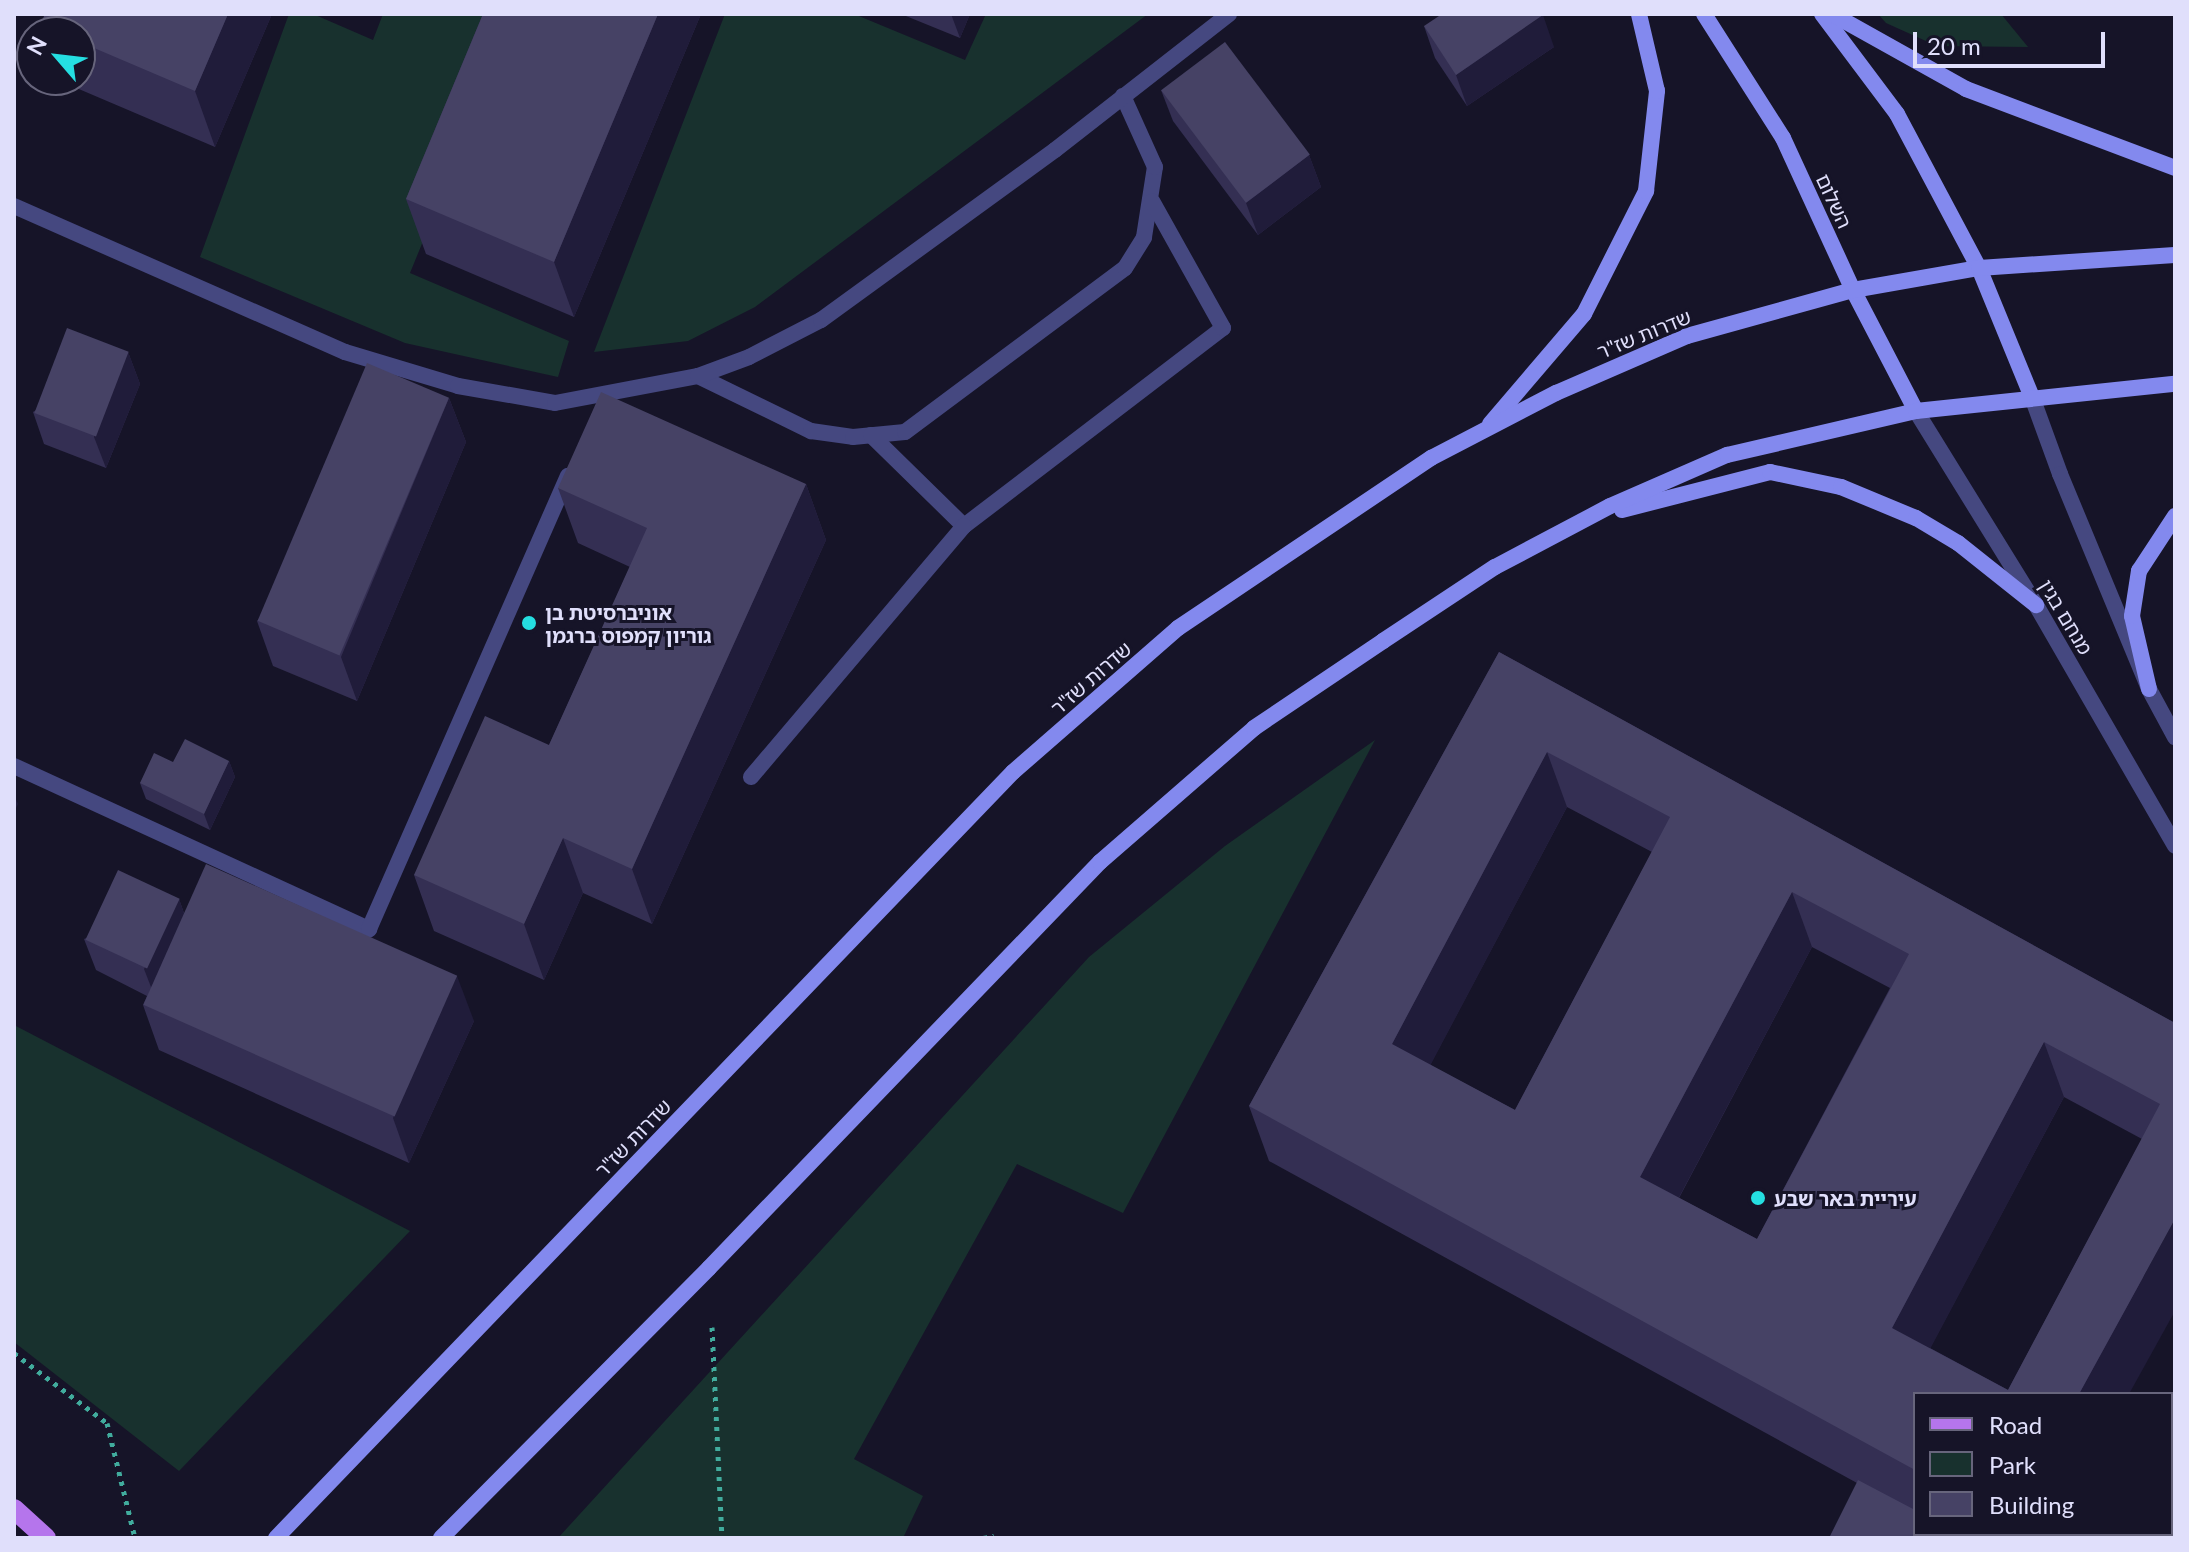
<!DOCTYPE html>
<meta charset="utf-8">
<style>
body{margin:0}
#map{position:relative;width:2189px;height:1552px;overflow:hidden;background:#161428;font-family:Lato,"Noto Sans Hebrew",sans-serif}
div>[style]{position:absolute}
.green>*{inset:0;background:#18312e}
.path>*{height:5px;margin-top:-2.5px;transform-origin:0;background:repeating-linear-gradient(90deg,#41ac9d 0 4px,transparent 0 10px)}
.lane>*{height:16px;margin:-8px;padding:0 8px;transform-origin:8px;border-radius:8px;background:#454880}
.street>*{height:16px;margin:-8px;padding:0 8px;transform-origin:8px;border-radius:8px;background:#454880}
.secondary>*{height:16px;margin:-8px;padding:0 8px;transform-origin:8px;border-radius:8px;background:#8389ee}
.primary>*{height:20px;margin:-10px;padding:0 10px;transform-origin:10px;border-radius:10px;background:#b575ec}
.wall>*{inset:0;background:#342f53;transform-origin:0 0}
.shaded-wall>*{inset:0;background:#201c3a;transform-origin:0 0}
.building>*{inset:0;background:#464265;transform-origin:0 0}
.dots>*{width:22px;height:22px;translate:-50% -50%;box-sizing:border-box;border:4px solid #161428;border-radius:50%}
span{translate:-50% -50%;white-space:nowrap;text-align:center;line-height:1.15;-webkit-text-stroke:6px #161428;paint-order:stroke}
.street-label{font-size:20px;color:#e0dffb}
.poi-label{font-size:20px;color:#e0dffb;font-weight:700}
.left{translate:0 -50%;text-align:left}
.frame{position:absolute;inset:0;border:16px solid #e0dffb;pointer-events:none}
.legend{position:absolute;left:1913px;top:1392px;width:260px;height:144px;box-sizing:border-box;background:#161428;border:2px solid #67657c;margin:0;padding:10px 14px;list-style:none;font-size:24px;color:#e0dffb}
.legend li{display:flex;align-items:center;gap:16px;height:40px}
.legend b{width:40px;border:2px solid #67657c}
.north{position:absolute;left:16px;top:16px;width:80px;height:80px;box-sizing:border-box;background:#161428;border:2px solid #67657c;border-radius:50%;rotate:298deg;font-size:22px;font-weight:700;line-height:32px;text-align:center;color:#e0dffb}
.north::after{content:'';display:block;margin:auto;width:28px;height:36px;background:#25dee1;clip-path:polygon(50% 0,100% 100%,50% 72%,0 100%)}
.scale{position:absolute;left:1913px;top:32px;width:192px;height:36px;box-sizing:border-box;border:4px solid #e0dffb;border-top:0;padding-left:10px;font-size:24px;line-height:28px;white-space:nowrap;color:#e0dffb;-webkit-text-stroke:6px #161428;paint-order:stroke}
</style>
<div id="map">
<div class="green">
<div style="clip-path:polygon(289px 14px,313px 14px,373px 40px,383px 14px,516px 14px,410px 273px,569px 341px,558px 377px,405px 343px,200px 257px)"></div>
<div style="clip-path:polygon(725px 14px,854px 14px,965px 60px,986px 14px,1148px 14px,755px 307px,688px 341px,594px 352px)"></div>
<div style="clip-path:polygon(1878px 14px,2001px 14px,2028px 47px,1937px 46px,1886px 23px)"></div>
<div style="clip-path:polygon(1375px 740px,1123px 1213px,1017px 1164px,854px 1459px,923px 1496px,903px 1538px,558px 1538px,1089px 957px,1225px 846px)"></div>
<div style="clip-path:polygon(14px 1025px,410px 1231px,179px 1471px,14px 1342px)"></div>
</div>
<div class="path">
<div style="left:712px;top:1327px;width:211px;rotate:87.3deg"></div>
<div style="left:14px;top:1353px;width:116px;rotate:37deg"></div>
<div style="left:107px;top:1423px;width:118px;rotate:76.3deg"></div>
<div style="left:983px;top:1538px;width:11px;rotate:-10deg"></div>
</div>
<div class="lane">
<div style="left:698px;top:376px;width:126px;rotate:26deg"></div>
<div style="left:811px;top:431px;width:42px;rotate:8.1deg"></div>
<div style="left:853px;top:437px;width:52px;rotate:-5.5deg"></div>
<div style="left:905px;top:432px;width:274px;rotate:-36.7deg"></div>
<div style="left:1125px;top:268px;width:36px;rotate:-58deg"></div>
<div style="left:1144px;top:237px;width:71px;rotate:-81.1deg"></div>
<div style="left:1155px;top:167px;width:78px;rotate:-114.3deg"></div>
<div style="left:871px;top:435px;width:130px;rotate:44.4deg"></div>
<div style="left:964px;top:526px;width:326px;rotate:-37.4deg"></div>
<div style="left:1223px;top:328px;width:145px;rotate:-119.2deg"></div>
<div style="left:14px;top:766px;width:391px;rotate:24.7deg"></div>
<div style="left:369px;top:929px;width:495px;rotate:-66.3deg"></div>
<div style="left:751px;top:777px;width:329px;rotate:-49.7deg"></div>
<div style="left:2171px;top:1500px;width:10px;rotate:-66deg"></div>
<div style="left:2152px;top:1538px;width:4px;rotate:-63deg"></div>
</div>
<div class="street">
<div style="left:14px;top:206px;width:362px;rotate:23.8deg"></div>
<div style="left:345px;top:352px;width:118px;rotate:16.7deg"></div>
<div style="left:458px;top:386px;width:98px;rotate:9.9deg"></div>
<div style="left:555px;top:403px;width:146px;rotate:-10.7deg"></div>
<div style="left:698px;top:376px;width:54px;rotate:-20.4deg"></div>
<div style="left:749px;top:357px;width:81px;rotate:-27.2deg"></div>
<div style="left:821px;top:320px;width:289px;rotate:-36deg"></div>
<div style="left:1055px;top:150px;width:221px;rotate:-38deg"></div>
<div style="left:2032px;top:397px;width:82px;rotate:70deg"></div>
<div style="left:2060px;top:474px;width:233px;rotate:67.5deg"></div>
<div style="left:2149px;top:689px;width:55px;rotate:61.6deg"></div>
<div style="left:1916px;top:411px;width:228px;rotate:58.3deg"></div>
<div style="left:2036px;top:605px;width:278px;rotate:60deg"></div>
</div>
<div class="secondary">
<div style="left:1704px;top:14px;width:147px;rotate:57.5deg"></div>
<div style="left:1783px;top:138px;width:167px;rotate:65.3deg"></div>
<div style="left:1853px;top:290px;width:136px;rotate:62.5deg"></div>
<div style="left:1822px;top:14px;width:125px;rotate:53.1deg"></div>
<div style="left:1897px;top:114px;width:174px;rotate:62deg"></div>
<div style="left:1979px;top:268px;width:139px;rotate:67.7deg"></div>
<div style="left:1832px;top:14px;width:154px;rotate:29.2deg"></div>
<div style="left:1966px;top:89px;width:223px;rotate:20.7deg"></div>
<div style="left:1490px;top:424px;width:145px;rotate:-49.5deg"></div>
<div style="left:1584px;top:314px;width:138px;rotate:-63.2deg"></div>
<div style="left:1646px;top:191px;width:101px;rotate:-83.7deg"></div>
<div style="left:1657px;top:91px;width:79px;rotate:-103.2deg"></div>
<div style="left:1622px;top:510px;width:153px;rotate:-14.4deg"></div>
<div style="left:1770px;top:472px;width:73px;rotate:11.9deg"></div>
<div style="left:1841px;top:487px;width:81px;rotate:22.5deg"></div>
<div style="left:1916px;top:518px;width:49px;rotate:30.8deg"></div>
<div style="left:1958px;top:543px;width:100px;rotate:38.5deg"></div>
<div style="left:2149px;top:689px;width:75px;rotate:-103.1deg"></div>
<div style="left:2132px;top:616px;width:46px;rotate:-81.2deg"></div>
<div style="left:2139px;top:571px;width:66px;rotate:-56.8deg"></div>
<div style="left:276px;top:1538px;width:1063px;rotate:-46.11deg"></div>
<div style="left:1013px;top:772px;width:219px;rotate:-41.1deg"></div>
<div style="left:1178px;top:628px;width:305px;rotate:-33.9deg"></div>
<div style="left:1431px;top:458px;width:141px;rotate:-27.5deg"></div>
<div style="left:1556px;top:393px;width:143px;rotate:-23.5deg"></div>
<div style="left:1687px;top:336px;width:172px;rotate:-15.5deg"></div>
<div style="left:1853px;top:290px;width:128px;rotate:-9.9deg"></div>
<div style="left:1979px;top:268px;width:196px;rotate:-3.8deg"></div>
<div style="left:441px;top:1538px;width:380px;rotate:-45.2deg"></div>
<div style="left:709px;top:1268px;width:564px;rotate:-46.08deg"></div>
<div style="left:1100px;top:862px;width:204px;rotate:-41deg"></div>
<div style="left:1254px;top:728px;width:156px;rotate:-34deg"></div>
<div style="left:1383px;top:641px;width:134px;rotate:-33.5deg"></div>
<div style="left:1495px;top:567px;width:130px;rotate:-27.9deg"></div>
<div style="left:1610px;top:506px;width:128px;rotate:-23.6deg"></div>
<div style="left:1727px;top:455px;width:194px;rotate:-13.1deg"></div>
<div style="left:1916px;top:411px;width:260px;rotate:-6deg"></div>
</div>
<div class="primary">
<div style="left:14px;top:1509px;width:43px;rotate:42.2deg"></div>
</div>
<div class="wall">
<div style="clip-path:polygon(272px 14px,215px 147px,60px 81px,80px 80px,80px 32px,42px 32px,40px 25px)"></div>
<div style="clip-path:polygon(483px 14px,701px 14px,574px 317px,426px 254px,406px 199px)"></div>
<div style="clip-path:polygon(901px 14px,970px 14px,960px 38px)"></div>
<div style="clip-path:polygon(1424px 26px,1554px 47px,1467px 106px,1435px 58px)"></div>
<div style="clip-path:polygon(1161px 90px,1309px 155px,1321px 187px,1258px 235px,1173px 121px)"></div>
<div style="clip-path:polygon(128px 352px,140px 384px,106px 468px,44px 444px,33px 412px)"></div>
<div style="clip-path:polygon(449px 398px,466px 442px,357px 701px,273px 666px,257px 621px)"></div>
<div style="clip-path:polygon(806px 484px,826px 540px,652px 924px,583px 893px,544px 980px,434px 931px,414px 875px,549px 745px,630px 567px,578px 543px,558px 488px)"></div>
<div style="clip-path:polygon(evenodd,1499px 652px,2175px 1023px,2129px 1394px,1915px 1394px,1915px 1534px,1857px 1483px,1269px 1161px,1249px 1106px,1499px 652px,1567px 807px,1652px 852px,1515px 1110px,1430px 1065px,1567px 807px,1499px 652px,1812px 947px,1890px 988px,1757px 1239px,1679px 1198px,1812px 947px,1499px 652px,2064px 1097px,2142px 1139px,2008px 1390px,1930px 1348px,2064px 1097px)"></div>
<div style="clip-path:polygon(229px 761px,235px 777px,210px 830px,146px 799px,140px 783px,173px 762px)"></div>
<div style="clip-path:polygon(179px 899px,184px 913px,474px 1021px,409px 1163px,159px 1050px,143px 1005px,147px 996px,96px 970px,84px 939px)"></div>
<div style="left:1949px;top:1534px;width:104px;height:10px"></div>
</div>
<div class="shaded-wall">
<div style="clip-path:polygon(228px 14px,272px 14px,215px 147px,195px 91px)"></div>
<div style="clip-path:polygon(658px 14px,701px 14px,574px 317px,554px 262px)"></div>
<div style="clip-path:polygon(951px 14px,970px 14px,960px 38px)"></div>
<div style="clip-path:polygon(1543px 15px,1554px 47px,1467px 106px,1456px 75px)"></div>
<div style="clip-path:polygon(1309px 155px,1321px 187px,1258px 235px,1246px 203px)"></div>
<div style="clip-path:polygon(128px 352px,140px 384px,106px 468px,94px 437px)"></div>
<div style="clip-path:polygon(449px 398px,466px 442px,357px 701px,341px 657px)"></div>
<div style="clip-path:polygon(806px 484px,826px 540px,652px 924px,632px 869px)"></div>
<div style="clip-path:polygon(1547px 752px,1567px 807px,1412px 1100px,1392px 1044px)"></div>
<div style="clip-path:polygon(229px 761px,235px 777px,210px 830px,204px 814px)"></div>
<div style="clip-path:polygon(14px 795px,18px 804px,14px 812px)"></div>
<div style="clip-path:polygon(563px 838px,583px 893px,544px 980px,524px 924px)"></div>
<div style="clip-path:polygon(1792px 892px,1812px 947px,1660px 1233px,1640px 1177px)"></div>
<div style="clip-path:polygon(179px 899px,190px 931px,156px 1000px,144px 969px)"></div>
<div style="clip-path:polygon(457px 976px,474px 1021px,409px 1163px,393px 1118px)"></div>
<div style="clip-path:polygon(2044px 1042px,2064px 1097px,1912px 1383px,1892px 1328px)"></div>
<div style="clip-path:polygon(2175px 1219px,2175px 1311px,2129px 1394px,2079px 1394px)"></div>
<div style="clip-path:polygon(1949px 1534px,1954px 1534px,1955px 1538px,1947px 1538px)"></div>
<div style="left:2014px;top:1534px;width:39px;height:4px"></div>
</div>
<div class="building">
<div style="clip-path:polygon(45px 14px,228px 14px,195px 91px,80px 42px,80px 32px,56px 32px,40px 25px)"></div>
<div style="clip-path:polygon(483px 14px,658px 14px,554px 262px,406px 199px)"></div>
<div style="clip-path:polygon(1442px 14px,1542px 14px,1543px 15px,1456px 75px,1424px 26px)"></div>
<div style="left:1225px;top:42px;width:141px;height:80px;rotate:53deg"></div>
<div style="left:67px;top:328px;width:66px;height:91px;rotate:21deg"></div>
<div style="left:367px;top:363px;width:89px;height:280px;rotate:23deg"></div>
<div style="clip-path:polygon(601px 392px,806px 484px,632px 869px,563px 838px,524px 924px,414px 875px,485px 716px,549px 745px,647px 528px,558px 488px)"></div>
<div style="clip-path:polygon(evenodd,1499px 652px,2175px 1023px,2175px 1219px,2079px 1394px,1915px 1394px,1915px 1470px,1249px 1106px,1499px 652px,1547px 752px,1670px 817px,1515px 1110px,1392px 1044px,1547px 752px,1499px 652px,1792px 892px,1909px 954px,1757px 1239px,1640px 1177px,1792px 892px,1499px 652px,2044px 1042px,2160px 1104px,2008px 1390px,1892px 1328px,2044px 1042px)"></div>
<div style="clip-path:polygon(185px 739px,229px 761px,204px 814px,140px 783px,154px 753px,173px 762px)"></div>
<div style="left:206px;top:864px;width:275px;height:154px;rotate:24deg"></div>
<div style="left:118px;top:870px;width:68px;height:77px;rotate:25deg"></div>
<div style="clip-path:polygon(1858px 1480px,1915px 1510px,1915px 1534px,1949px 1534px,1947px 1538px,1829px 1538px)"></div>
</div>
<div class="dots">
<div style="left:529px;top:623px;background:#25dee1"></div>
<div style="left:1758px;top:1198px;background:#25dee1"></div>
</div>
<div class="street-label">
<span style="left:1834px;top:201px;rotate:65deg">השלום</span>
<span style="left:1644px;top:334px;rotate:-22deg">שדרות שז"ר</span>
<span style="left:2066px;top:617px;rotate:59deg">מנחם בגין</span>
<span style="left:1091px;top:678px;rotate:-41deg">שדרות שז"ר</span>
<span style="left:633px;top:1138px;rotate:-46deg">שדרות שז"ר</span>
</div>
<div class="poi-label">
<span class="left" style="left:545px;top:624px">אוניברסיטת בן<br>גוריון קמפוס ברגמן</span>
<span class="left" style="left:1774px;top:1198px">עיריית באר שבע</span>
</div>
<div class="frame"></div>
<ul class="legend">
<li><b style="height:10px;background:#b575ec"></b>Road</li>
<li><b style="height:22px;background:#18312e"></b>Park</li>
<li><b style="height:22px;background:#464265"></b>Building</li>
</ul>
<div class="north">N</div>
<div class="scale">20 m</div>
</div>
